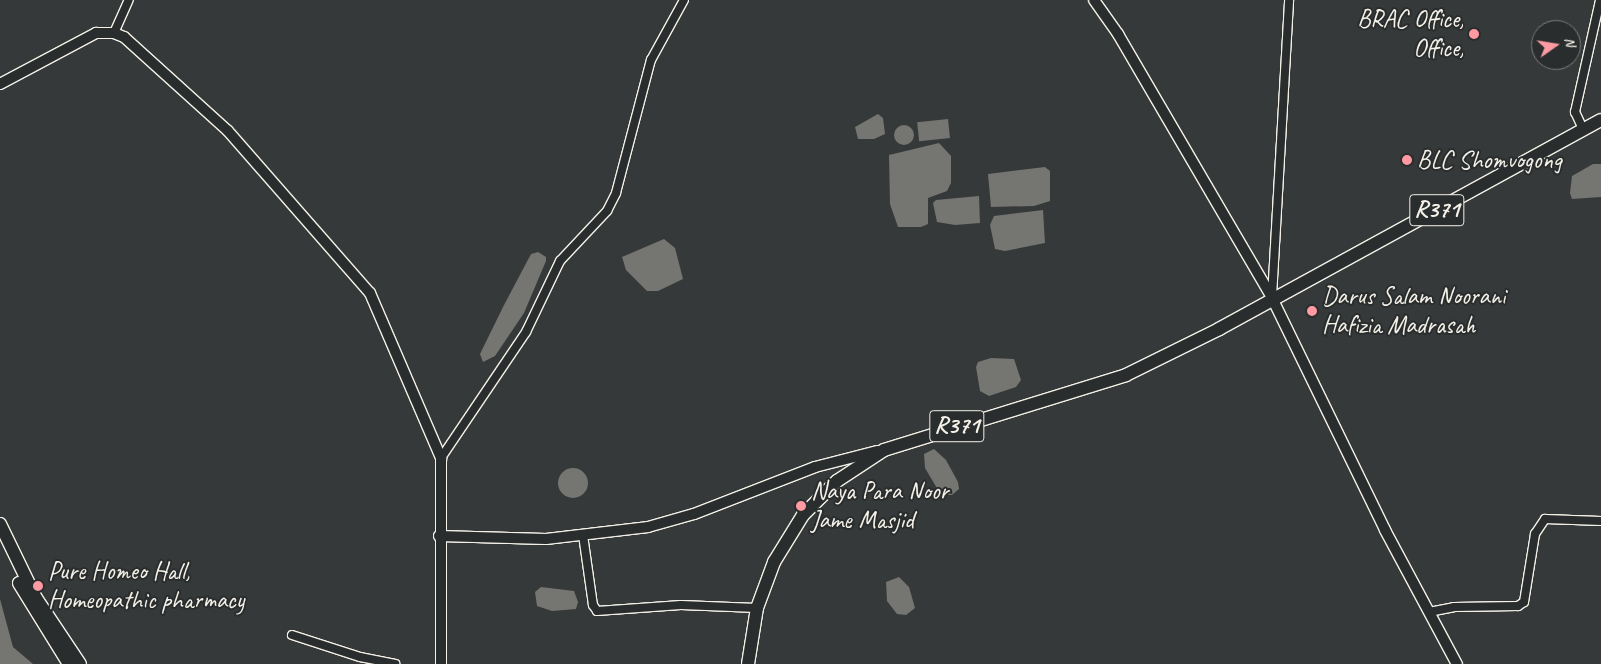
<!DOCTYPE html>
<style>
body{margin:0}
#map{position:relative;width:1601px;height:664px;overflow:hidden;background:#363939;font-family:Caveat,sans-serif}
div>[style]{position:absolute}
.water>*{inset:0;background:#757572;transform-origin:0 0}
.round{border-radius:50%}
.roads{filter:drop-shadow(1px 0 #f4f1e8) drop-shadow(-1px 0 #f4f1e8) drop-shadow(0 1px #f4f1e8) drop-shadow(0 -1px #f4f1e8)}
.minor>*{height:8px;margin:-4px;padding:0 4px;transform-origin:4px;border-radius:4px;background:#2a2d2e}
.tertiary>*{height:10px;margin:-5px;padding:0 5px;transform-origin:5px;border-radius:5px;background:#2a2d2e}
.primary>*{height:12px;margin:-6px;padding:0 6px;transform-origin:6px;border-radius:6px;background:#2a2d2e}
.dots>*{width:14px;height:14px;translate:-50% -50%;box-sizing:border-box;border:2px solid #2a2d2e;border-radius:50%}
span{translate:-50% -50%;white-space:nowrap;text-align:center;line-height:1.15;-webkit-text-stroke:4px #2a2d2e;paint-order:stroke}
.shield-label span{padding:1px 4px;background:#2a2d2e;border:1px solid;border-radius:4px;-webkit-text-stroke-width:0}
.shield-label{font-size:24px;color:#f4f1e8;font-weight:700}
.poi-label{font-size:25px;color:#f4f1e8}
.right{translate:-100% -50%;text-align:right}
.left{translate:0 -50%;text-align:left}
.north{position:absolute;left:1531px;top:20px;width:50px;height:50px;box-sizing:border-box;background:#2a2d2e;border:1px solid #7b7b78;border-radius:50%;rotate:77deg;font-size:14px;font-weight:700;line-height:20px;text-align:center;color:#f4f1e8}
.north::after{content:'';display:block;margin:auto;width:18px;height:22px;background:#ff9aa2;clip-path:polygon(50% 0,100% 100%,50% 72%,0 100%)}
</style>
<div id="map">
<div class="water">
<div style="clip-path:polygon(878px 114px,883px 118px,885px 134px,874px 139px,858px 139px,855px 127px)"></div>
<div style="left:948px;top:119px;width:19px;height:31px;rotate:84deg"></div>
<div class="round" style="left:894px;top:125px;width:20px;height:20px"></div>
<div style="clip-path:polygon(939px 143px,951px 156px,951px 183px,947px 191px,928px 198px,928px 224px,921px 227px,898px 227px,890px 204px,889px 155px)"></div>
<div style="clip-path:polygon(1593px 164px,1601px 164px,1601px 197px,1572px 199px,1570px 193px,1572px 176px)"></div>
<div style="clip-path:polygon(1045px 167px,1050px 171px,1050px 201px,1034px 206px,991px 207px,988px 174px)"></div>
<div style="clip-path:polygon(979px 196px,980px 223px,955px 225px,937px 222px,933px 203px,936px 200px)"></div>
<div style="clip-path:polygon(1043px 210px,1045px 243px,1005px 251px,995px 249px,990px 225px,994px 216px)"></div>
<div style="clip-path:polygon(664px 239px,675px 248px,683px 279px,658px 291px,647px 291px,626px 270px,622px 257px)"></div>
<div style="clip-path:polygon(538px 252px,546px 257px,546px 261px,524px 313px,495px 356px,483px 362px,480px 354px,503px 307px,531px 254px)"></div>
<div style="clip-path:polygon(991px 358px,1014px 359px,1021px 380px,1016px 387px,989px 396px,980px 391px,976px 367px,978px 362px)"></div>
<div style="clip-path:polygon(934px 449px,946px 460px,958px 482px,959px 489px,952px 495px,941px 495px,925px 468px,924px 454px)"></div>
<div class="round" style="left:558px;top:468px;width:30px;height:30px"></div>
<div style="clip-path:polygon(899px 577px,909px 587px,915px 608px,906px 615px,897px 614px,887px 601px,886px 582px)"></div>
<div style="clip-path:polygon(541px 587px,574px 591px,578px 602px,576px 609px,552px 611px,537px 606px,535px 592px)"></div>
<div style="clip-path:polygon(0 599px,13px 647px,33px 664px,0 664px)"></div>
</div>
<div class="roads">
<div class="minor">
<div style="left:114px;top:33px;width:36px;rotate:-66deg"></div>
<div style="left:1583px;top:129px;width:19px;rotate:-115deg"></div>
<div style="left:1575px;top:112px;width:115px;rotate:-77.4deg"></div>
<div style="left:1272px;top:297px;width:297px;rotate:-86.7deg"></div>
<div style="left:441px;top:458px;width:152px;rotate:-56deg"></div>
<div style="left:526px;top:332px;width:79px;rotate:-64.4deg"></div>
<div style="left:560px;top:261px;width:69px;rotate:-46.8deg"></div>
<div style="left:607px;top:211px;width:20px;rotate:-63deg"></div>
<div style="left:616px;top:193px;width:138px;rotate:-75.3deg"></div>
<div style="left:651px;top:60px;width:68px;rotate:-61.2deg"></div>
<div style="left:583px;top:535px;width:71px;rotate:81.9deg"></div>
<div style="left:593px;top:605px;width:7px;rotate:56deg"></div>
<div style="left:597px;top:611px;width:84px;rotate:-4.1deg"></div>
<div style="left:681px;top:605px;width:76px;rotate:2.3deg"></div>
<div style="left:1429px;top:612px;width:25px;rotate:-11deg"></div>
<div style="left:1454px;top:607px;width:64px;rotate:-0.9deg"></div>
<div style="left:1518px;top:606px;width:7px;rotate:-34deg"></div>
<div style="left:1524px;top:602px;width:69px;rotate:-80.8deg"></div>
<div style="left:1535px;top:534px;width:18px;rotate:-56deg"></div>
<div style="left:1545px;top:519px;width:56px;rotate:2deg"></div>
<div style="left:292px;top:635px;width:71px;rotate:17.9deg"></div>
<div style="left:360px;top:657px;width:36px;rotate:11deg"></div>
</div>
<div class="tertiary">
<div style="left:1094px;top:0;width:42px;rotate:54.8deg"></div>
<div style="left:1118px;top:34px;width:306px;rotate:59.7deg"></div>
<div style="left:1272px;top:298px;width:258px;rotate:64deg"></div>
<div style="left:1385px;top:530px;width:152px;rotate:61.8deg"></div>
<div style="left:0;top:84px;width:109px;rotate:-28deg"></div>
<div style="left:96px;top:33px;width:18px"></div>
<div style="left:114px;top:33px;width:11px;rotate:22deg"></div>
<div style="left:124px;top:37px;width:140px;rotate:42.1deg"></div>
<div style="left:228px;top:131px;width:215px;rotate:48.8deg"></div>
<div style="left:370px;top:293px;width:180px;rotate:66.7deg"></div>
<div style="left:441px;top:458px;width:206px;rotate:90deg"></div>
<div style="left:439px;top:536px;width:107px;rotate:1.6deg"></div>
<div style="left:546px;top:539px;width:103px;rotate:-6.7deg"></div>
<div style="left:648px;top:527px;width:48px;rotate:-15.8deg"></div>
<div style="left:694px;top:514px;width:130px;rotate:-21.2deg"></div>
<div style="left:815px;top:467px;width:65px;rotate:-14.3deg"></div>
</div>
<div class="primary">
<div style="left:0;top:524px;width:82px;rotate:64.1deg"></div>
<div style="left:36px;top:598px;width:79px;rotate:56.3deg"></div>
<div style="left:19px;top:583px;width:95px;rotate:58.3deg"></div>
<div style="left:748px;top:664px;width:57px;rotate:-80.9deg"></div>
<div style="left:757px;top:608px;width:49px;rotate:-69.7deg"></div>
<div style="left:774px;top:562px;width:55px;rotate:-58.3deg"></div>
<div style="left:803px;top:515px;width:48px;rotate:-45deg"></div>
<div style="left:837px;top:481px;width:56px;rotate:-33.4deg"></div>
<div style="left:884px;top:450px;width:253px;rotate:-17.2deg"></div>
<div style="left:1126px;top:375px;width:104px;rotate:-26.3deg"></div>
<div style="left:1219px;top:329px;width:435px;rotate:-28.7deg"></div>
</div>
</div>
<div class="dots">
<div style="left:1474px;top:34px;background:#ff9aa2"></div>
<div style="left:1407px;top:160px;background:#ff9aa2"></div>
<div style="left:1312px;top:311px;background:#ff9aa2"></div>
<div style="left:801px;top:506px;background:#ff9aa2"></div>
<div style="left:38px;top:586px;background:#ff9aa2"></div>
</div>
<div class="shield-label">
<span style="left:1437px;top:210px">R371</span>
<span style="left:957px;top:426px">R371</span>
</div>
<div class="poi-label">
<span class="right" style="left:1464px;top:34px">BRAC Office,<br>Office,</span>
<span class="left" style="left:1417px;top:160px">BLC Shomvogong</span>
<span class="left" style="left:1322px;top:311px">Darus Salam Noorani<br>Hafizia Madrasah</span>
<span class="left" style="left:811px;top:506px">Naya Para Noor<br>Jame Masjid</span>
<span class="left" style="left:48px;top:586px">Pure Homeo Hall,<br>Homeopathic pharmacy</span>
</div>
<div class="north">N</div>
</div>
